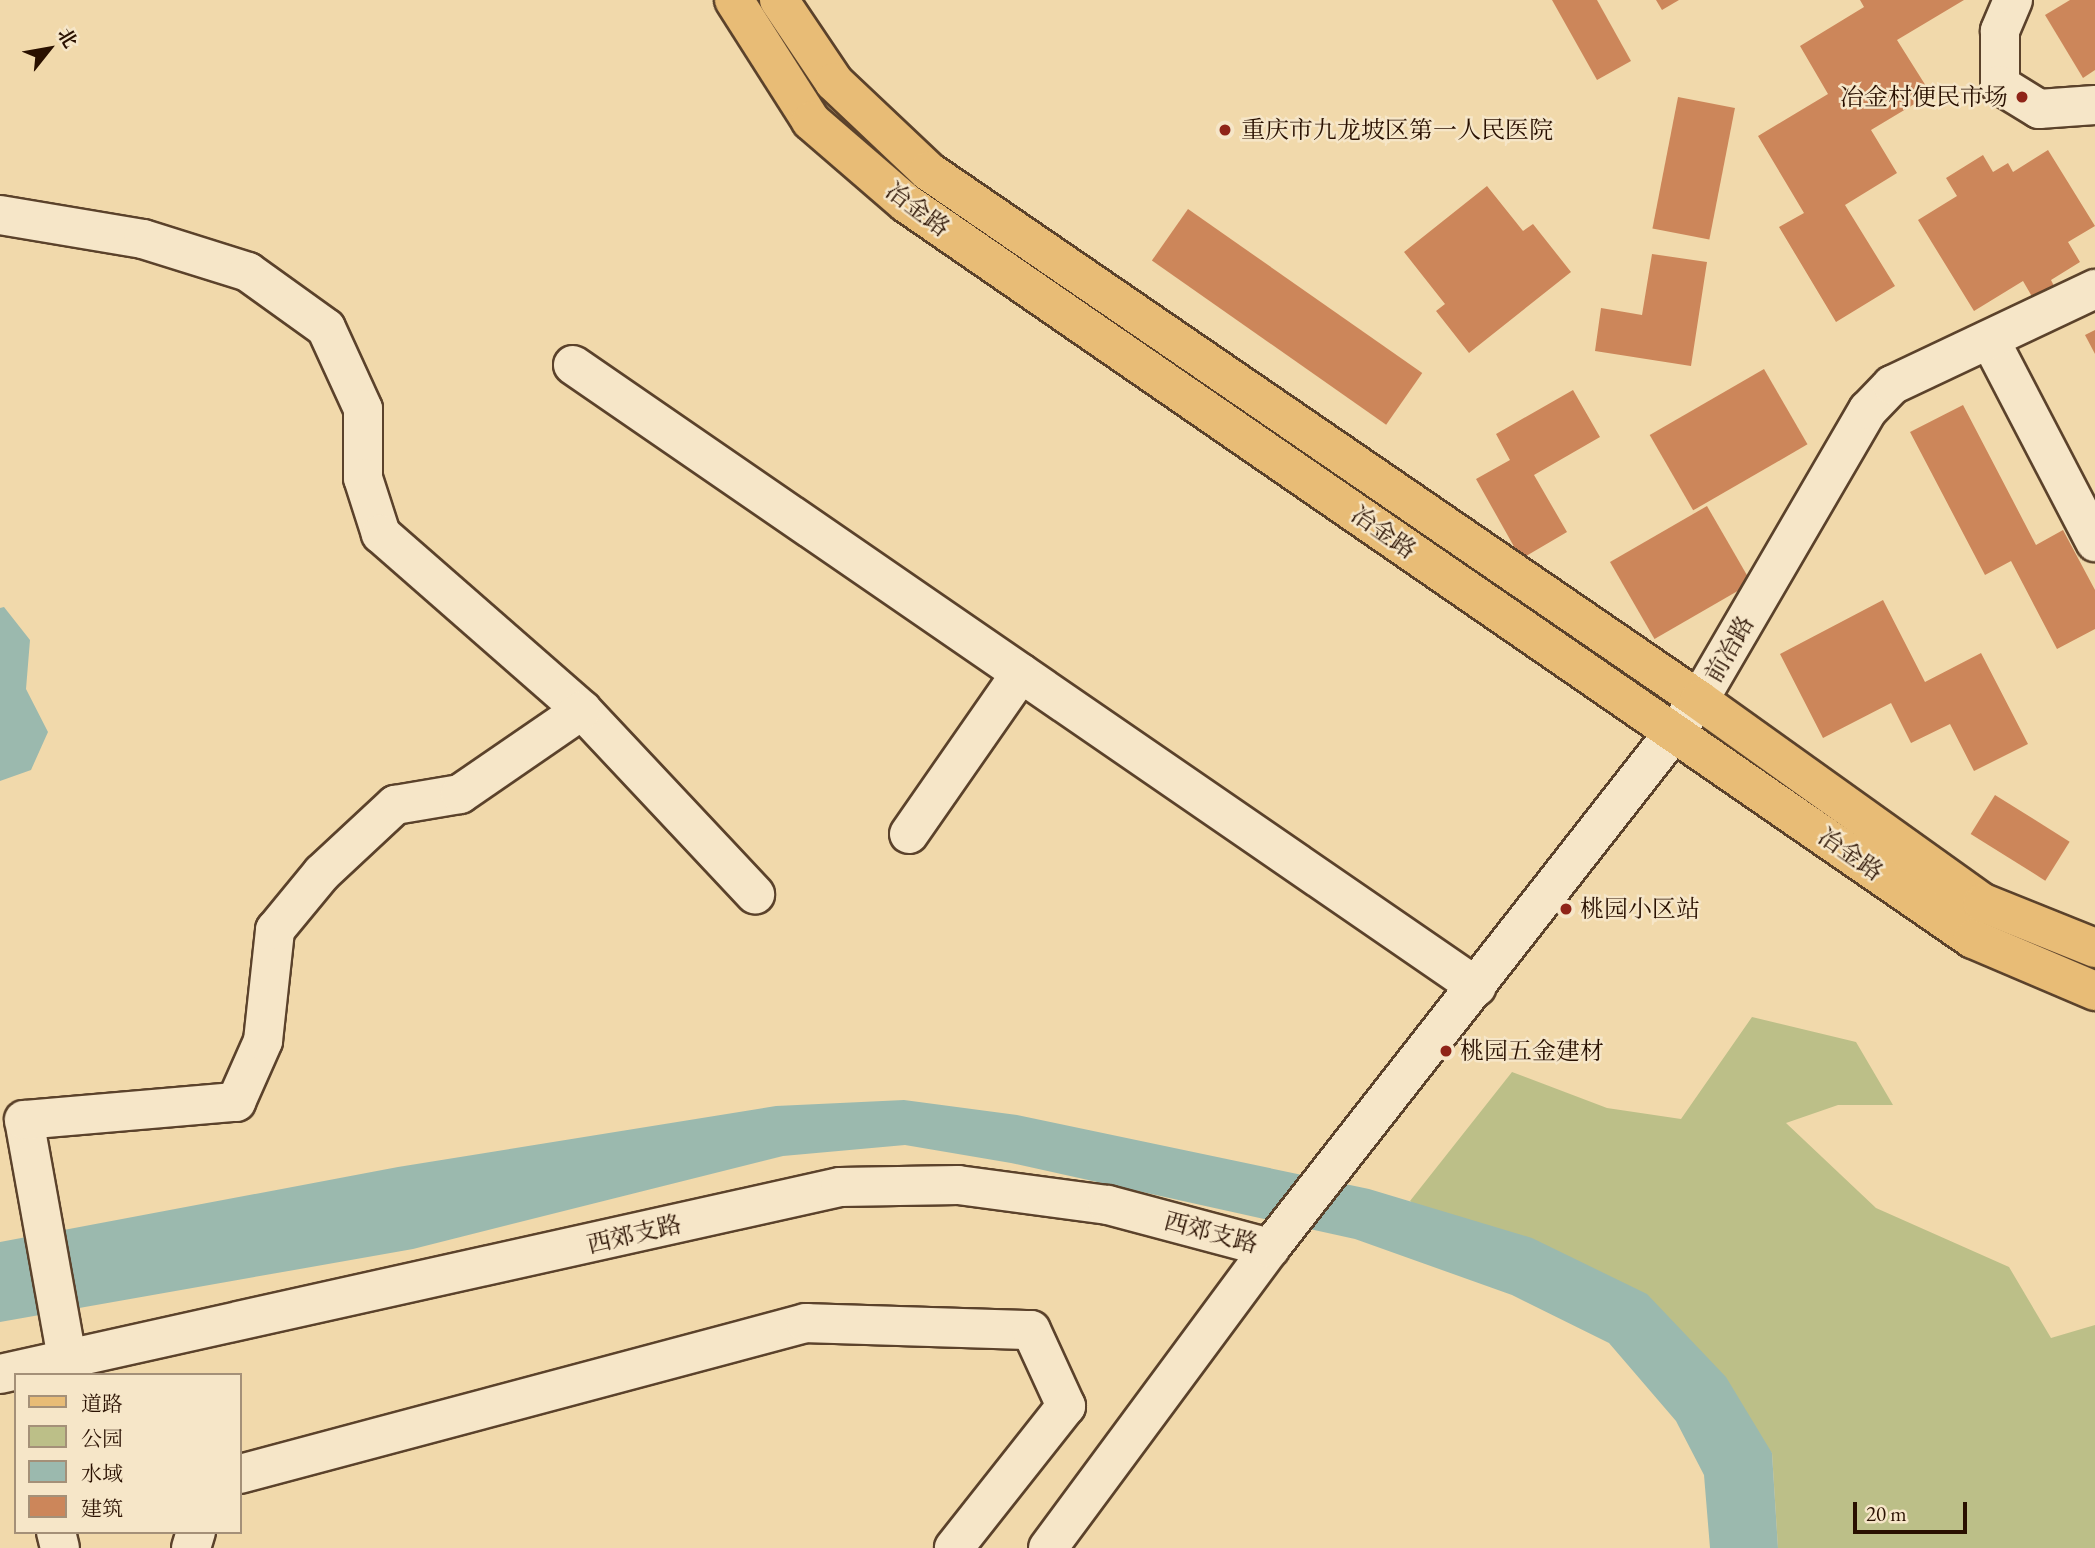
<!DOCTYPE html>
<meta charset="utf-8">
<style>
body{margin:0}
#map{position:relative;width:2095px;height:1548px;overflow:hidden;background:#f1d9ab;font-family:"EB Garamond","Noto Serif SC",serif}
div>[style]{position:absolute}
.green>*{inset:0;background:#bcbf88}
.water>*{inset:0;background:#9bb9ae}
.building>*{inset:0;background:#cc865a;transform-origin:0 0}
.roads{filter:drop-shadow(2px 0 #5b422b) drop-shadow(-2px 0 #5b422b) drop-shadow(0 2px #5b422b) drop-shadow(0 -2px #5b422b)}
.minor>*{height:38px;margin:-19px;padding:0 19px;transform-origin:19px;border-radius:19px;background:#f6e6c8}
.major>*{height:38px;margin:-19px;padding:0 19px;transform-origin:19px;border-radius:19px;background:#e8bc76}
.dots>*{width:19px;height:19px;translate:-50% -50%;box-sizing:border-box;border:4px solid #f6e6c8;border-radius:50%}
span{translate:-50% -50%;white-space:nowrap;text-align:center;line-height:1.15;-webkit-text-stroke:5px #f6e6c8;paint-order:stroke}
.poi-label{font-size:24px;color:#291000}
.right{translate:-100% -50%;text-align:right}
.left{translate:0 -50%;text-align:left}
.street-label{font-size:24px;color:#291000}
.legend{position:absolute;left:14px;top:1373px;width:228px;height:161px;box-sizing:border-box;background:#f6e6c8;border:2px solid #a49078;margin:0;padding:9px 12px;list-style:none;font-size:21px;color:#291000}
.legend li{display:flex;align-items:center;gap:14px;height:35px}
.legend b{width:35px;border:2px solid #a49078}
.north{position:absolute;left:14px;top:14px;width:70px;height:70px;-webkit-text-stroke:5px #f6e6c8;paint-order:stroke;rotate:59deg;font-size:19px;font-weight:700;line-height:28px;text-align:center;color:#291000}
.north::after{content:'';display:block;margin:auto;width:24px;height:32px;background:#291000;clip-path:polygon(50% 0,100% 100%,50% 72%,0 100%)}
.scale{position:absolute;left:1853px;top:1502px;width:114px;height:32px;box-sizing:border-box;border:4px solid #291000;border-top:0;padding-left:9px;font-size:21px;line-height:24px;white-space:nowrap;color:#291000;-webkit-text-stroke:5px #f6e6c8;paint-order:stroke}
</style>
<div id="map">
<div class="green">
<div style="clip-path:polygon(1752px 1017px,1856px 1042px,1893px 1105px,1838px 1105px,1786px 1123px,1876px 1208px,2009px 1267px,2051px 1338px,2095px 1325px,2095px 1548px,1778px 1548px,1772px 1453px,1410px 1201px,1512px 1072px,1607px 1108px,1681px 1119px)"></div>
</div>
<div class="water">
<div style="clip-path:polygon(4px 607px,30px 640px,26px 689px,48px 732px,31px 770px,0 781px,0 608px)"></div>
<div style="clip-path:polygon(904px 1100px,1017px 1115px,1369px 1189px,1532px 1238px,1647px 1294px,1726px 1377px,1772px 1453px,1778px 1548px,1710px 1548px,1704px 1475px,1676px 1421px,1609px 1343px,1512px 1295px,1355px 1239px,1011px 1163px,905px 1145px,783px 1156px,413px 1249px,0 1322px,0 1242px,398px 1167px,776px 1106px)"></div>
</div>
<div class="building">
<div style="clip-path:polygon(1552px 0,1597px 0,1631px 61px,1597px 80px)"></div>
<div style="clip-path:polygon(1656px 0,1679px 0,1662px 10px)"></div>
<div style="clip-path:polygon(1860px 0,1964px 0,1897px 40px,1931px 94px,1871px 130px,1897px 173px,1845px 205px,1895px 286px,1836px 322px,1779px 227px,1804px 213px,1758px 136px,1828px 94px,1800px 46px,1864px 7px)"></div>
<div style="clip-path:polygon(2070px 0,2095px 0,2095px 70px,2083px 78px,2045px 15px)"></div>
<div style="left:1678px;top:97px;width:58px;height:134px;rotate:11deg"></div>
<div style="clip-path:polygon(2048px 150px,2095px 226px,2068px 242px,2080px 262px,2051px 280px,2055px 288px,2034px 300px,2023px 281px,1974px 311px,1918px 220px,1957px 196px,1946px 178px,1983px 155px,1993px 172px,2008px 163px,2013px 172px)"></div>
<div style="clip-path:polygon(1487px 186px,1523px 231px,1533px 224px,1571px 272px,1469px 353px,1436px 311px,1445px 304px,1404px 252px)"></div>
<div style="left:1188px;top:209px;width:286px;height:63px;rotate:35deg"></div>
<div style="clip-path:polygon(1652px 254px,1707px 262px,1691px 366px,1595px 351px,1601px 308px,1642px 315px)"></div>
<div style="clip-path:polygon(2095px 330px,2095px 354px,2085px 335px)"></div>
<div style="left:1764px;top:369px;width:87px;height:132px;rotate:60deg"></div>
<div style="clip-path:polygon(1573px 390px,1600px 437px,1534px 475px,1567px 532px,1521px 559px,1476px 479px,1510px 460px,1496px 434px)"></div>
<div style="clip-path:polygon(1963px 405px,2036px 545px,2063px 530px,2095px 590px,2095px 629px,2057px 649px,2011px 561px,1985px 575px,1910px 432px)"></div>
<div style="left:1707px;top:506px;width:89px;height:112px;rotate:60deg"></div>
<div style="clip-path:polygon(1883px 600px,1925px 682px,1981px 653px,2028px 744px,1974px 771px,1950px 724px,1911px 743px,1891px 703px,1823px 738px,1780px 654px)"></div>
<div style="left:1995px;top:795px;width:88px;height:46px;rotate:32deg"></div>
</div>
<div class="roads">
<div class="minor">
<div style="left:2013px;top:0;width:34px;rotate:113deg"></div>
<div style="left:2000px;top:31px;width:54px;rotate:90deg"></div>
<div style="left:2000px;top:85px;width:46px;rotate:31.6deg"></div>
<div style="left:2039px;top:109px;width:56px;rotate:-4.1deg"></div>
<div style="left:0;top:215px;width:145px;rotate:9.5deg"></div>
<div style="left:143px;top:239px;width:110px;rotate:17.4deg"></div>
<div style="left:248px;top:272px;width:96px;rotate:35.7deg"></div>
<div style="left:326px;top:328px;width:89px;rotate:65.4deg"></div>
<div style="left:363px;top:409px;width:69px;rotate:90deg"></div>
<div style="left:363px;top:478px;width:59px;rotate:72.2deg"></div>
<div style="left:381px;top:534px;width:267px;rotate:41.2deg"></div>
<div style="left:582px;top:710px;width:253px;rotate:46.8deg"></div>
<div style="left:1990px;top:340px;width:228px;rotate:62.5deg"></div>
<div style="left:573px;top:365px;width:1097px;rotate:34.53deg"></div>
<div style="left:909px;top:834px;width:196px;rotate:-55.2deg"></div>
<div style="left:0;top:1374px;width:861px;rotate:-12.55deg"></div>
<div style="left:840px;top:1187px;width:118px;rotate:-1deg"></div>
<div style="left:958px;top:1185px;width:151px;rotate:7.6deg"></div>
<div style="left:1108px;top:1205px;width:168px;rotate:14.9deg"></div>
<div style="left:70px;top:1375px;width:259px;rotate:-100.2deg"></div>
<div style="left:24px;top:1120px;width:213px;rotate:-4.9deg"></div>
<div style="left:236px;top:1102px;width:67px;rotate:-66.1deg"></div>
<div style="left:263px;top:1041px;width:112px;rotate:-83.8deg"></div>
<div style="left:275px;top:930px;width:74px;rotate:-50.5deg"></div>
<div style="left:322px;top:873px;width:100px;rotate:-43deg"></div>
<div style="left:395px;top:805px;width:66px;rotate:-9.6deg"></div>
<div style="left:460px;top:794px;width:148px;rotate:-34.5deg"></div>
<div style="left:240px;top:1474px;width:586px;rotate:-14.94deg"></div>
<div style="left:806px;top:1323px;width:225px;rotate:1.8deg"></div>
<div style="left:1031px;top:1330px;width:84px;rotate:65.3deg"></div>
<div style="left:1066px;top:1406px;width:181px;rotate:128.3deg"></div>
<div style="left:56px;top:1532px;width:16px;rotate:76deg"></div>
<div style="left:191px;top:1548px;width:17px;rotate:-73deg"></div>
<div style="left:1048px;top:1548px;width:373px;rotate:-53.5deg"></div>
<div style="left:1270px;top:1248px;width:696px;rotate:-51.94deg"></div>
<div style="left:1699px;top:700px;width:336px;rotate:-59.8deg"></div>
<div style="left:1868px;top:410px;width:35px;rotate:-46deg"></div>
<div style="left:1892px;top:385px;width:225px;rotate:-25.3deg"></div>
</div>
<div class="major">
<div style="left:734px;top:0;width:143px;rotate:57.5deg"></div>
<div style="left:811px;top:121px;width:125px;rotate:40.8deg"></div>
<div style="left:906px;top:203px;width:1296px;rotate:34.6deg"></div>
<div style="left:1973px;top:939px;width:133px;rotate:23.1deg"></div>
<div style="left:779px;top:0;width:99px;rotate:56.1deg"></div>
<div style="left:834px;top:82px;width:129px;rotate:43.4deg"></div>
<div style="left:928px;top:171px;width:935px;rotate:34.45deg"></div>
<div style="left:1699px;top:700px;width:349px;rotate:35.6deg"></div>
<div style="left:1983px;top:903px;width:121px;rotate:21.9deg"></div>
</div>
</div>
<div class="dots">
<div style="left:2022px;top:97px;background:#8f2418"></div>
<div style="left:1225px;top:130px;background:#8f2418"></div>
<div style="left:1566px;top:909px;background:#8f2418"></div>
<div style="left:1446px;top:1051px;background:#8f2418"></div>
</div>
<div class="poi-label">
<span class="right" style="left:2008px;top:97px">冶金村便民市场</span>
<span class="left" style="left:1241px;top:130px">重庆市九龙坡区第一人民医院</span>
<span class="left" style="left:1580px;top:909px">桃园小区站</span>
<span class="left" style="left:1460px;top:1051px">桃园五金建材</span>
</div>
<div class="street-label">
<span style="left:918px;top:209px;rotate:37deg">冶金路</span>
<span style="left:1384px;top:532px;rotate:35deg">冶金路</span>
<span style="left:1729px;top:649px;rotate:-60deg">前冶路</span>
<span style="left:1851px;top:854px;rotate:35deg">冶金路</span>
<span style="left:1211px;top:1232px;rotate:15deg">西郊支路</span>
<span style="left:634px;top:1234px;rotate:-13deg">西郊支路</span>
</div>
<ul class="legend">
<li><b style="height:9px;background:#e8bc76"></b>道路</li>
<li><b style="height:19px;background:#bcbf88"></b>公园</li>
<li><b style="height:19px;background:#9bb9ae"></b>水域</li>
<li><b style="height:19px;background:#cc865a"></b>建筑</li>
</ul>
<div class="north">北</div>
<div class="scale">20 m</div>
</div>
